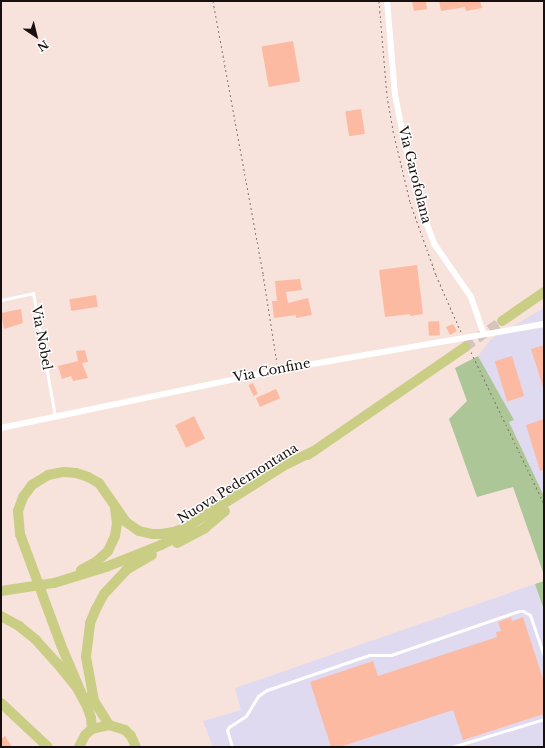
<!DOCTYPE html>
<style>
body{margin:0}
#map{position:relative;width:545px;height:748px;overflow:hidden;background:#f7e3dc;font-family:"Libre Baskerville",serif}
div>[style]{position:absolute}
.industrial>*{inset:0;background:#e0daf0}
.green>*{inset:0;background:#adc698}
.building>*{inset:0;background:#fdbaa2;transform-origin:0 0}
.primary-tunnel>*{height:10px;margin-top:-5px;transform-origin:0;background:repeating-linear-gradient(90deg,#d5c3bd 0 10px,transparent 0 15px)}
.path>*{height:1px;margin-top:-0.5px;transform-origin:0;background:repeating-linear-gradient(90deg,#817470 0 2px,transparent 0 5px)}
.service>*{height:3px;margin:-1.5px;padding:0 1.5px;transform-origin:1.5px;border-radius:1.5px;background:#fff}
.minor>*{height:6px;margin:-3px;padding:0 3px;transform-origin:3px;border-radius:3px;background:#fff}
.primary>*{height:10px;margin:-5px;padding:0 5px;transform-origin:5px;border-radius:5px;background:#cace85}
span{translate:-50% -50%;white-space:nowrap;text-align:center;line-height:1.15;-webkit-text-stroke:3px #fff;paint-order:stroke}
.street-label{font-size:13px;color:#17100e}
.frame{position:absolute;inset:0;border:2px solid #17100e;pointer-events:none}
.north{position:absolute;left:16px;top:16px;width:40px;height:40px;-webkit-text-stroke:3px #fff;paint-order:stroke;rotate:145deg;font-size:11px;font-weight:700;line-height:16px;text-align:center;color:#17100e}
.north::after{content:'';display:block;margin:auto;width:14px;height:18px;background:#17100e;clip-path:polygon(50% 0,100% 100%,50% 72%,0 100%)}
</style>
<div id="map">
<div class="industrial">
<div style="clip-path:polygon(544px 308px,544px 496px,509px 422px,513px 419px,478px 356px,491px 339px)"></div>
<div style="clip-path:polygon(535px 584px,544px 610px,544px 747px,213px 747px,203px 721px,241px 710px,235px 688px)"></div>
</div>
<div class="green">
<div style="clip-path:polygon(478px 356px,514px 420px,509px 422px,544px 496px,544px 575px,513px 487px,477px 497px,449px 419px,467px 401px,455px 368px)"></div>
<div style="clip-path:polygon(544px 581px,544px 610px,535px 584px)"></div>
</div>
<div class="building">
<div style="clip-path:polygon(412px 1px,426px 1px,427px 9px,414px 11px)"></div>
<div style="clip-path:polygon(439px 1px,480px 1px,482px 8px,466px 11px,465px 7px,441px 11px)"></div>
<div style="left:293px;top:41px;width:41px;height:32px;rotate:80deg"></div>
<div style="left:361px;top:109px;width:25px;height:16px;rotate:81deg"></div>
<div style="clip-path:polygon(417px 265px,423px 314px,410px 316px,410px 314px,385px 317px,379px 270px)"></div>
<div style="clip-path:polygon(300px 279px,302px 290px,286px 292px,288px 303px,308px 298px,312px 315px,296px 318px,296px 315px,274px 318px,272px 301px,277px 301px,275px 281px)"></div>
<div style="left:96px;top:295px;width:12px;height:27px;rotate:81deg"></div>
<div style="clip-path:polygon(21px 309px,23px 323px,4px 329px,1px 313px)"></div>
<div style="left:439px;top:321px;width:14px;height:11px;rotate:86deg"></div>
<div style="clip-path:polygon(453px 324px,457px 331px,450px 335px,446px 327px)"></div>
<div style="clip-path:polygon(544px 345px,544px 387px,543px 387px,531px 349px)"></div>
<div style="clip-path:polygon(85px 350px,88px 362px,82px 363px,88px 378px,73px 381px,71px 376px,62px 379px,58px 366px,78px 361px,76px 351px)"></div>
<div style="left:512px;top:356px;width:42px;height:18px;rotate:73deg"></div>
<div style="left:253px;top:383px;width:12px;height:5px;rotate:66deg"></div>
<div style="left:276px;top:389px;width:10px;height:22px;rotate:66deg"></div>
<div style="left:194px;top:416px;width:25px;height:21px;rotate:64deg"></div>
<div style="clip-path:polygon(544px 419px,544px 470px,540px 471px,526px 425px)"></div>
<div style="clip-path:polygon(511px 617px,512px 621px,523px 617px,544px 682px,544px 714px,463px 740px,453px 710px,340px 747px,331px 747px,310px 682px,373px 661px,378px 676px,497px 637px,496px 632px,501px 631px,498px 622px)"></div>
<div style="clip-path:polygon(5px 736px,12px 747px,1px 747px,1px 739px)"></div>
</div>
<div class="primary-tunnel">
<div style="left:465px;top:347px;width:45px;rotate:-35.1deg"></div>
</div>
<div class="path">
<div style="left:213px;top:1px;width:278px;rotate:79.6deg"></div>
<div style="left:263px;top:274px;width:90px;rotate:81.1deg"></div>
<div style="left:379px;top:1px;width:95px;rotate:85.2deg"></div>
<div style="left:387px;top:96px;width:36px;rotate:80deg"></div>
<div style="left:393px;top:131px;width:73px;rotate:76.5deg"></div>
<div style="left:410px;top:202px;width:77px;rotate:70.4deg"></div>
<div style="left:436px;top:275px;width:62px;rotate:66.3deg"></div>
<div style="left:471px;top:352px;width:169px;rotate:64.3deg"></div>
</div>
<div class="service">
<div style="left:1px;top:300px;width:33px;rotate:-12deg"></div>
<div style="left:33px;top:293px;width:125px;rotate:79.9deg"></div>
<div style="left:232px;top:747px;width:18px;rotate:-106deg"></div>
<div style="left:227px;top:730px;width:4px;rotate:-56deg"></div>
<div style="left:229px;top:727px;width:20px;rotate:-33deg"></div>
<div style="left:246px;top:716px;width:23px;rotate:-59deg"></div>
<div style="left:258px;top:696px;width:11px;rotate:-34deg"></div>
<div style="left:267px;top:690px;width:108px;rotate:-18.9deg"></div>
<div style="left:369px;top:655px;width:22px"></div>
<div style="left:391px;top:655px;width:135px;rotate:-19deg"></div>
<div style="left:519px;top:611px;width:4px"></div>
<div style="left:523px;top:611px;width:8px;rotate:30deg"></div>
<div style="left:530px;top:615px;width:43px;rotate:71.1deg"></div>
<div style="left:452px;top:747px;width:96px;rotate:-16.9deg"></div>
</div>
<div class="minor">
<div style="left:387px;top:1px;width:94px;rotate:85.1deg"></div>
<div style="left:395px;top:95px;width:51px;rotate:78.7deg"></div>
<div style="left:405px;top:145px;width:74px;rotate:75.2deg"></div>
<div style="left:424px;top:217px;width:30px;rotate:69deg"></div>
<div style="left:435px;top:245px;width:63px;rotate:55.3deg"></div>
<div style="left:471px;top:297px;width:39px;rotate:71deg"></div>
<div style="left:1px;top:428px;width:283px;rotate:-11.8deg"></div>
<div style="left:278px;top:370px;width:270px;rotate:-9.8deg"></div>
</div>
<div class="primary">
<div style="left:502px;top:321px;width:51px;rotate:-34.6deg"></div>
<div style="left:308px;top:455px;width:191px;rotate:-34.5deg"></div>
<div style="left:177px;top:543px;width:32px;rotate:-28deg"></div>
<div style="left:205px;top:528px;width:26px;rotate:-40deg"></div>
<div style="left:81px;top:570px;width:18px;rotate:-29deg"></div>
<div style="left:97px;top:561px;width:15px;rotate:-42deg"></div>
<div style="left:108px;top:551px;width:17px;rotate:-65deg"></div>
<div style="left:115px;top:536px;width:12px;rotate:-81deg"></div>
<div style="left:117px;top:524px;width:16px;rotate:-97deg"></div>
<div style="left:1px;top:591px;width:54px;rotate:-8.6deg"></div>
<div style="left:54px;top:583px;width:54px;rotate:-17.1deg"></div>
<div style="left:106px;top:567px;width:59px;rotate:-21.8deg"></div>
<div style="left:161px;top:545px;width:25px;rotate:-27deg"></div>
<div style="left:1px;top:616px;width:21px;rotate:29deg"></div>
<div style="left:19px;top:626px;width:22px;rotate:39deg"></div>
<div style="left:36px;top:640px;width:31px;rotate:48deg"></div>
<div style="left:57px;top:663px;width:32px;rotate:51deg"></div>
<div style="left:77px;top:688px;width:18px;rotate:61deg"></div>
<div style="left:86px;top:704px;width:15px;rotate:70deg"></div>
<div style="left:91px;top:718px;width:11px;rotate:85deg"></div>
<div style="left:91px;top:696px;width:34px;rotate:58deg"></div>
<div style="left:94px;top:701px;width:45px;rotate:-100.3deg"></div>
<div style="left:86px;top:657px;width:34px;rotate:-83deg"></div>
<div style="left:90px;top:623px;width:15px;rotate:-67deg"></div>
<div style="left:96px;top:609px;width:17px;rotate:-62deg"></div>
<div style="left:104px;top:594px;width:33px;rotate:-47deg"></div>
<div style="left:126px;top:570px;width:30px;rotate:-30deg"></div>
<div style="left:1px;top:703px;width:64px;rotate:43.1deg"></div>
<div style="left:86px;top:704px;width:64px;rotate:-113deg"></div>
<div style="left:61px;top:645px;width:118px;rotate:-110.3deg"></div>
<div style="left:20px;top:534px;width:23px;rotate:-95deg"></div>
<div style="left:18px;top:511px;width:15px;rotate:-70deg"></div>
<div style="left:23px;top:497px;width:15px;rotate:-53deg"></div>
<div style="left:32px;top:485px;width:19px;rotate:-32deg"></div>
<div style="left:48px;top:475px;width:16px;rotate:-11deg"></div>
<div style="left:64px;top:472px;width:12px;rotate:5deg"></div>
<div style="left:76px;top:473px;width:13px;rotate:18deg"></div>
<div style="left:88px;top:477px;width:13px;rotate:29deg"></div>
<div style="left:99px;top:483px;width:47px;rotate:55.3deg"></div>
<div style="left:126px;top:522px;width:16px;rotate:35deg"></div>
<div style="left:139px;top:531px;width:13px;rotate:13deg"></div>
<div style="left:152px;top:534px;width:9px"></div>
<div style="left:161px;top:534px;width:13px;rotate:-9deg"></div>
<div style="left:174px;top:532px;width:14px;rotate:-21deg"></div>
<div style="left:187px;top:527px;width:114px;rotate:-32.4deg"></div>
<div style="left:283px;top:466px;width:34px;rotate:-26deg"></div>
<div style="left:79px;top:747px;width:13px;rotate:-63deg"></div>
<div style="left:85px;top:735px;width:9px;rotate:-41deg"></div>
<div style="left:92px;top:729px;width:17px;rotate:-13deg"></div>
<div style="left:109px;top:725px;width:17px;rotate:17deg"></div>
<div style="left:125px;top:730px;width:8px;rotate:45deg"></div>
<div style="left:131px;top:736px;width:12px;rotate:66deg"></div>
</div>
<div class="street-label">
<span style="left:414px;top:175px;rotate:76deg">Via Garofolana</span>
<span style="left:41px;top:338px;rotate:80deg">Via Nobel</span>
<span style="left:272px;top:371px;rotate:-11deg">Via Confine</span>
<span style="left:238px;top:484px;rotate:-32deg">Nuova Pedemontana</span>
</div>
<div class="frame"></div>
<div class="north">N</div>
</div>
